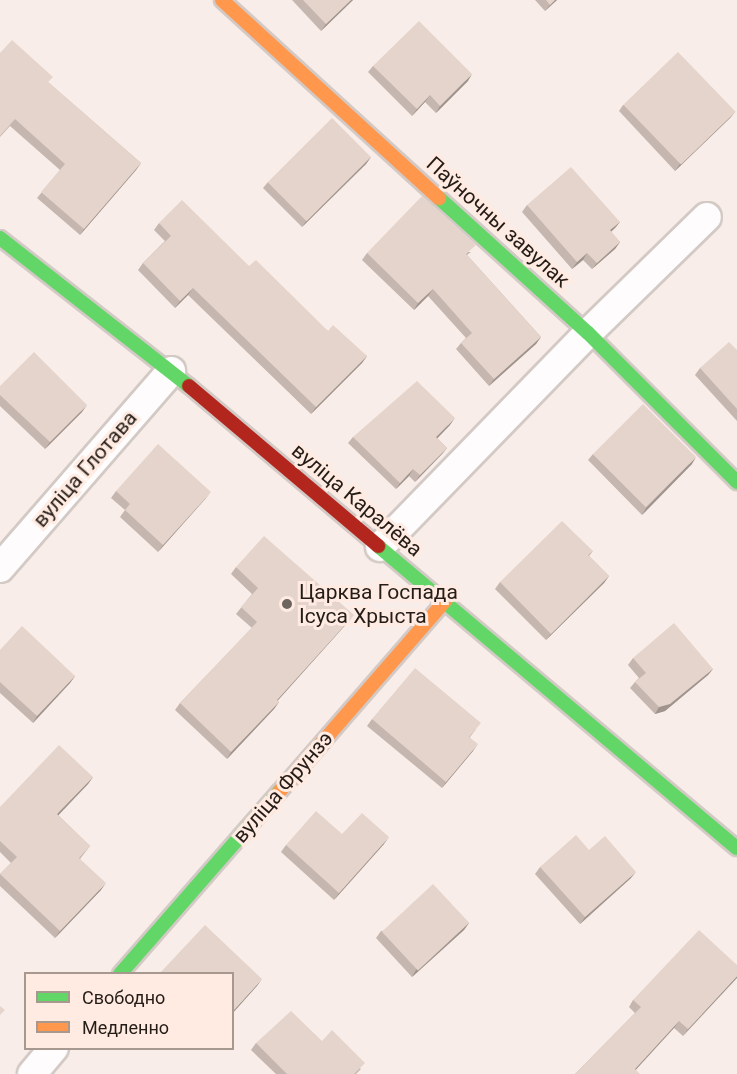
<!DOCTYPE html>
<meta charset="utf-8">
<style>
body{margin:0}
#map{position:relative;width:737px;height:1074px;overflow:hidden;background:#f8ede8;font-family:Roboto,sans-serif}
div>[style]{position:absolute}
.roads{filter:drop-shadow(2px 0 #d3c9c5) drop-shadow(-2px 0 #d3c9c5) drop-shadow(0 2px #d3c9c5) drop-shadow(0 -2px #d3c9c5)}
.street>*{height:28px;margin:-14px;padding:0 14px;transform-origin:14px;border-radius:14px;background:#fefcfc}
.fast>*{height:14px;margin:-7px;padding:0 7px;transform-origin:7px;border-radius:7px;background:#63d668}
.slow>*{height:14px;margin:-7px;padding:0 7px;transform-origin:7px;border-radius:7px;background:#ff974d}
.jam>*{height:14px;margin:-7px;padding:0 7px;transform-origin:7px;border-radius:7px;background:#b3261e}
.wall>*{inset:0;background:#c5b6af}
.shaded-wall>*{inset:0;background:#a0948e}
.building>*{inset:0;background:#e5d4cb;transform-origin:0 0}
.dots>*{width:16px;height:16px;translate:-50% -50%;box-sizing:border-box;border:3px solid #ffebe1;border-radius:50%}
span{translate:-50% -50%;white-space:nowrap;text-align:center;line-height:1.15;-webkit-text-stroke:6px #ffebe1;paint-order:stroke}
.street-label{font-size:21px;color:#241c17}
.poi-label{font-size:21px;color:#241c17}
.left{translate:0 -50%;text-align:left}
.legend{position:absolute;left:24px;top:972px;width:210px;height:78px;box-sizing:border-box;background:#ffebe1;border:2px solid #a79890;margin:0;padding:8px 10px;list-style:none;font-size:18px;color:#241c17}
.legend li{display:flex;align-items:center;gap:12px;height:30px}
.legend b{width:30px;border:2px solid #a79890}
</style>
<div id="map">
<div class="roads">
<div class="street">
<div style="left:380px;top:547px;width:298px;rotate:-45.8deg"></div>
<div style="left:588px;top:333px;width:166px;rotate:-44.3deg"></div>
<div style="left:0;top:568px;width:261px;rotate:-49deg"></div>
<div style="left:32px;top:1074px;width:34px;rotate:-50deg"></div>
</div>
<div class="fast">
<div style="left:439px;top:198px;width:201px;rotate:42.2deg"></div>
<div style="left:588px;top:333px;width:211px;rotate:45deg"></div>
<div style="left:0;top:238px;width:240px;rotate:38.1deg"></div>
<div style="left:378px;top:546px;width:469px;rotate:40.1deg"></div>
<div style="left:120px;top:974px;width:242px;rotate:-48.9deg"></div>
</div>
<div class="slow">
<div style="left:222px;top:0;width:294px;rotate:42.4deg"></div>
<div style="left:279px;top:792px;width:254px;rotate:-49deg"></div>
</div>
<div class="jam">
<div style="left:189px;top:386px;width:248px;rotate:40.2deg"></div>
</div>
</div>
<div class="wall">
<div style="clip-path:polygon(292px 0,353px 0,321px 31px)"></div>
<div style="clip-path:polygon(535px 0,557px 0,545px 11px)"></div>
<div style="clip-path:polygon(0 53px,49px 83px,141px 163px,136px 170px,80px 235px,37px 198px,60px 170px,10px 126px,0 137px)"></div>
<div style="clip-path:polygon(373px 66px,468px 81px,436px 113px,425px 102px,412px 116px,368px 72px)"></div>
<div style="clip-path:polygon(623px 105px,735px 112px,730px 118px,675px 171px,619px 111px)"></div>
<div style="clip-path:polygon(371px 157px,366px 164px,302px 227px,263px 188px,268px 182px)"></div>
<div style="clip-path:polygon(527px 205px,620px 222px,615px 228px,611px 232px,620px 242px,615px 249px,592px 269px,583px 260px,572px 269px,522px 212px)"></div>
<div style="clip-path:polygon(159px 223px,249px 266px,328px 331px,367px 356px,362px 363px,311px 414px,188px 295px,175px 308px,138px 270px,143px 263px,165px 241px,154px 230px)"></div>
<div style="clip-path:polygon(471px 252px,467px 255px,541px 337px,536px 344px,489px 386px,456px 349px,461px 343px,466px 338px,428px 296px,414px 310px,362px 260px,367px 253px)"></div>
<div style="clip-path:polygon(737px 350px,737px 421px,695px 375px,700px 368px)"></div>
<div style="clip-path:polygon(0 386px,82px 412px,45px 449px,0 406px)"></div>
<div style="clip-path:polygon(450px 425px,437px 438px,447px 448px,442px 454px,415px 482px,409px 476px,396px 489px,348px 443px,353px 437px)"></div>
<div style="clip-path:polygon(593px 454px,692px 464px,642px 515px,588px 460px)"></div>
<div style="clip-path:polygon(116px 491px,206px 498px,158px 552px,120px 517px,125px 510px,111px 498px)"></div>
<div style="clip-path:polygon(593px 551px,589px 556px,609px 576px,604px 583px,546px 640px,495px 589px,500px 582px)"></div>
<div style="clip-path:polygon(236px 567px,349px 621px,277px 701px,279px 702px,274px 709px,227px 759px,175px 710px,180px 703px,252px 628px,236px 614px,252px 594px,231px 574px)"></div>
<div style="clip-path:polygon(0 650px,75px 676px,70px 683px,33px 723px,0 693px)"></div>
<div style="clip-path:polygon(633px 658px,713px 669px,708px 675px,665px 711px,655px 714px,630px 688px,635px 682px,639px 678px,628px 665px)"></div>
<div style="clip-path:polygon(372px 719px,476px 729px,470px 737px,473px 751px,442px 788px,367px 726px)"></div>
<div style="clip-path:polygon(93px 777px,88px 784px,58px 815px,90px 846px,80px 859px,101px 890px,55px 938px,0 886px,0 874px,11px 863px,0 852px,0 807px)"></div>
<div style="clip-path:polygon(342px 834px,384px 844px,334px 900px,281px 852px,286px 845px)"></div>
<div style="clip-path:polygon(589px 850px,631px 878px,580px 924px,535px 874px,540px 867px)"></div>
<div style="clip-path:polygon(469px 923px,464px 930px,412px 977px,376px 938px,381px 931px)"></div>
<div style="clip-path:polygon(737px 965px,683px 1036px,674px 1028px,635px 1070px,575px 1074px,635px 1013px,629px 1007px,633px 1000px)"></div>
<div style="clip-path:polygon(322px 1041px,361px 1069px,356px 1074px,276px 1074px,251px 1050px,256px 1043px)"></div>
</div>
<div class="shaded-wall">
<div style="clip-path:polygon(351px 0,353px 0,321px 31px,326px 24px)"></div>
<div style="clip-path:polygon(555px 0,557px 0,545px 11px,550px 5px)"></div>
<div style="clip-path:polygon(472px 74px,468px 81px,436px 113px,440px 106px)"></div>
<div style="clip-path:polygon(430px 95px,425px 102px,412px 116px,417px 109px)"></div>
<div style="clip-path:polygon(735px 112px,730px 118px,675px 171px,680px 164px)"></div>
<div style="clip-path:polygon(371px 157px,366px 164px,302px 227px,307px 220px)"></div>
<div style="clip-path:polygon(141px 163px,136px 170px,80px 235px,84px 229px)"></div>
<div style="clip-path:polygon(620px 222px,615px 228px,605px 237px,610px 230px)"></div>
<div style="clip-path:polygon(620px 242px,615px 249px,592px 269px,597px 263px)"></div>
<div style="clip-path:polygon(587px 253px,583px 260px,572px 269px,577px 262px)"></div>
<div style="clip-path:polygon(193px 288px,188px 295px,175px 308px,180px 301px)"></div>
<div style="clip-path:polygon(433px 289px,428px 296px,414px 310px,418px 303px)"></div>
<div style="clip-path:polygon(541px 337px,536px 344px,489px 386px,494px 379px)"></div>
<div style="clip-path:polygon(367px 356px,362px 363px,311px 414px,316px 407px)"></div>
<div style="clip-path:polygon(87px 405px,82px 412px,45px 449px,50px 442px)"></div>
<div style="clip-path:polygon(455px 418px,450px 425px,432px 444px,436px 437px)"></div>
<div style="clip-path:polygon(447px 448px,442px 454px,415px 482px,420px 475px)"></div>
<div style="clip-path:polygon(696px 457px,692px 464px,642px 515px,646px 508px)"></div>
<div style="clip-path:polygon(413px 469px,409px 476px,396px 489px,400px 483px)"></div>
<div style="clip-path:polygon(211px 492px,206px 498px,158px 552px,163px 545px)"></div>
<div style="clip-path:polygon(609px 576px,604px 583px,546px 640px,551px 634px)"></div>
<div style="clip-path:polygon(354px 615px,349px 621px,272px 707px,277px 700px)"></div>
<div style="clip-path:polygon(713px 669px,708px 675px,665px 711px,655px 714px,659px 707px)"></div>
<div style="clip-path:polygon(75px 676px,70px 683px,33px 723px,37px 716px)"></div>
<div style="clip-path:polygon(279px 702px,274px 709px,227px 759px,231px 752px)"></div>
<div style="clip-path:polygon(478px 744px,473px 751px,442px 788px,446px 782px)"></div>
<div style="clip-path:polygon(93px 777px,88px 784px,53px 821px,57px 814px)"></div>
<div style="clip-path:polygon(389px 837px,384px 844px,334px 900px,339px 893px)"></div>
<div style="clip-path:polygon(636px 872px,631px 878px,580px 924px,585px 917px)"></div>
<div style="clip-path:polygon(106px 883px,101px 890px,55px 938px,60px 931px)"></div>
<div style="clip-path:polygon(469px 923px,464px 930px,412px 977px,416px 970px)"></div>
<div style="clip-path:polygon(737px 976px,737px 978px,683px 1036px,688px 1029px)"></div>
<div style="clip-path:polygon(262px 979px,257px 986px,232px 1014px,232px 1012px)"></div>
<div style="clip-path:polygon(679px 1021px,674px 1028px,632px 1074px,635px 1069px)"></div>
</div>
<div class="building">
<div style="clip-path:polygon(303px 0,351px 0,326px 24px)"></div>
<div style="clip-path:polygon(546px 0,555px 0,550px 5px)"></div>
<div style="clip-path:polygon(419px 21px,472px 74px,440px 106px,430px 95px,417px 109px,373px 66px)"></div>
<div style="clip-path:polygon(12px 40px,53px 77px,48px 82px,141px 163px,84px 229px,41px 192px,65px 164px,15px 119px,0 136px,0 53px)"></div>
<div style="left:678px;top:52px;width:83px;height:76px;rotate:46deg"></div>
<div style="left:332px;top:118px;width:55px;height:91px;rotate:45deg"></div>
<div style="clip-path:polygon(571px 167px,620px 222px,610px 230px,620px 242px,597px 263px,587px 253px,577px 262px,527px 205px)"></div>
<div style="clip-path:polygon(422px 196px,476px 245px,466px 254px,541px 337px,494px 379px,461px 343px,472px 333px,433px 289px,418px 303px,367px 253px)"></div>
<div style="clip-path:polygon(182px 200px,249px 266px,256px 260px,328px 331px,333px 325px,367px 356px,316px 407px,193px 288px,180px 301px,143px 263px,171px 236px,159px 223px)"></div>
<div style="clip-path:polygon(729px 342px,737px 350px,737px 409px,700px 368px)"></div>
<div style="clip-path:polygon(34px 352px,87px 405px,50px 442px,0 395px,0 386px)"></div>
<div style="clip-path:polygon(417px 381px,455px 418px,436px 437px,447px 448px,420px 475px,413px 469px,400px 483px,353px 437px)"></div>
<div style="left:643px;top:404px;width:75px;height:71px;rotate:45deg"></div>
<div style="clip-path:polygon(158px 444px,211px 492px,163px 545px,125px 510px,130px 504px,116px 491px)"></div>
<div style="clip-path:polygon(562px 521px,593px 551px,588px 555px,609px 576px,551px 634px,500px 582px)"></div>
<div style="clip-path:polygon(264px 536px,354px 615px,277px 700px,279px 702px,231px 752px,180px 703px,257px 622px,241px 607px,258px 588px,236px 567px)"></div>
<div style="clip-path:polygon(674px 623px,713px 669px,670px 704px,659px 707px,635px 682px,646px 673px,633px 658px)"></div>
<div style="clip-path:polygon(22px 626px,75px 676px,37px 716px,0 682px,0 650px)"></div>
<div style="clip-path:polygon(415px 668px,481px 723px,469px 737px,478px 744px,446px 782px,372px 719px)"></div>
<div style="clip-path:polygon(59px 745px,93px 777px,57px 814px,90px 846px,79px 858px,106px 883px,60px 931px,0 874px,17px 857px,0 841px,0 807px)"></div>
<div style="clip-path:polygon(316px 811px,342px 834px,362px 813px,389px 837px,339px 893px,286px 845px)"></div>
<div style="clip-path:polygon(576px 835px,589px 850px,605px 836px,636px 872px,585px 917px,540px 867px)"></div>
<div style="left:433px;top:884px;width:53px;height:70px;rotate:47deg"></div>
<div style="clip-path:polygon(205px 925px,262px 979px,232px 1012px,232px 974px,159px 974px)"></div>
<div style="clip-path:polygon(699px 930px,737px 965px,737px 976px,688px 1029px,679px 1021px,635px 1069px,640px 1074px,575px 1074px,641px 1007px,633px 1000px)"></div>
<div style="clip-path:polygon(0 1006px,5px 1010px,0 1015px)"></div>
<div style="clip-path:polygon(291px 1011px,322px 1041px,332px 1030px,365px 1063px,354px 1074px,287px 1074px,256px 1043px)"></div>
</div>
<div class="dots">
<div style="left:287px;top:604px;background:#6e6560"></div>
</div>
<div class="street-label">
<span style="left:498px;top:222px;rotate:42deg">Паўночны завулак</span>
<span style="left:85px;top:469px;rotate:-49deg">вуліца Глотава</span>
<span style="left:357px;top:500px;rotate:40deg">вуліца Каралёва</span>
<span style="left:283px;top:787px;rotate:-49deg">вуліца Фрунзэ</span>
</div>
<div class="poi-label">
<span class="left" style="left:299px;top:604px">Царква Госпада<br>Ісуса Хрыста</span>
</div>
<ul class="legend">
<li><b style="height:8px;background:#63d668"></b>Свободно</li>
<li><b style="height:8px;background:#ff974d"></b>Медленно</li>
</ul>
</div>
